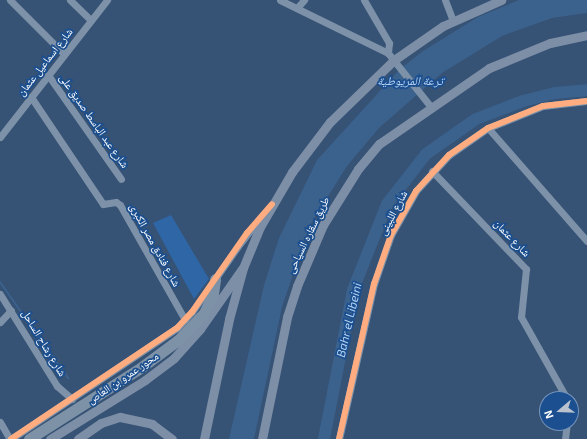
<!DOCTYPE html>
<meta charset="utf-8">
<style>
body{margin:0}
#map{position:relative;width:587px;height:439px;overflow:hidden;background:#365274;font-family:"Exo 2","Noto Naskh Arabic",sans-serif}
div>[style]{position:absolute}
.green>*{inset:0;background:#2f66a5}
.water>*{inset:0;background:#3b618d}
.stream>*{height:2px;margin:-1px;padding:0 1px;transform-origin:1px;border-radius:1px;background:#3b618d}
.river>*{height:12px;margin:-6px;padding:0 6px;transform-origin:6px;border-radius:6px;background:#3b618d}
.minor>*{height:7px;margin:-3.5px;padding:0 3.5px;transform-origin:3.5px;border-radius:3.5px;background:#7d92a8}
.major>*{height:9px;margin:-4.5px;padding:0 4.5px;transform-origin:4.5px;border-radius:4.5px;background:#7d8ea7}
.highway>*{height:11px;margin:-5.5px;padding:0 5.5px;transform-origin:5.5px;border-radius:5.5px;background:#7e92a7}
.cycleway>*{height:6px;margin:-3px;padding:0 3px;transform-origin:3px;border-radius:3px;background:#ffac80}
span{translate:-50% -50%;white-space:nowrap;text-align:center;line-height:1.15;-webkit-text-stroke:3.5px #1b4f8f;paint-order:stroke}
.street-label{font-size:11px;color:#fff}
.water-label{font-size:12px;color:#b5d3f5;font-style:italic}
.north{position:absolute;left:539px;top:391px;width:40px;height:40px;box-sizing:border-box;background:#1b4f8f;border:1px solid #7695bc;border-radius:50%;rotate:251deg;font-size:11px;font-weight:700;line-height:16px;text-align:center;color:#fff}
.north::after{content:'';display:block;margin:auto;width:14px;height:18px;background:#b9c2ce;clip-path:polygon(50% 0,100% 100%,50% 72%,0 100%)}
</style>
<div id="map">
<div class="green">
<div style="clip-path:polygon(171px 215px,209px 279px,194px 299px,153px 223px)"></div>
</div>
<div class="water">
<div style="clip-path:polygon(519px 0,587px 0,587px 13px,552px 18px,502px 36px,442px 73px,379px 128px,347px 166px,309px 227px,282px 307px,254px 439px,229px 439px,264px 285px,279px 238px,317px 160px,400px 69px,423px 51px,478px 17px)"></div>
</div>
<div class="stream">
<div style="left:0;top:282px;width:118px;rotate:54.7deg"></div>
</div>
<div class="river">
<div style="left:324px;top:439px;width:152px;rotate:-79deg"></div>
<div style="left:353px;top:290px;width:92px;rotate:-68.4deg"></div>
<div style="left:387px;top:204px;width:63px;rotate:-52deg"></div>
<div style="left:426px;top:154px;width:61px;rotate:-35deg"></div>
<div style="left:476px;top:119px;width:50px;rotate:-21deg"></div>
<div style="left:523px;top:101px;width:33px;rotate:-14deg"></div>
<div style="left:555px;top:93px;width:32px;rotate:-5deg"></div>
</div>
<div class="minor">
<div style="left:10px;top:0;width:76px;rotate:45deg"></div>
<div style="left:70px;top:0;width:29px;rotate:44deg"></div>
<div style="left:280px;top:0;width:120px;rotate:26.1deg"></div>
<div style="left:388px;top:53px;width:69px;rotate:51.5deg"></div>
<div style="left:364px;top:0;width:50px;rotate:59.8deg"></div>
<div style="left:389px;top:43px;width:10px;rotate:96deg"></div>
<div style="left:445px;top:0;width:22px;rotate:69deg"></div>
<div style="left:297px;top:8px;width:11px;rotate:-49deg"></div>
<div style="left:48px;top:75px;width:127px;rotate:54.9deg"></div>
<div style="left:31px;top:97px;width:129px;rotate:56.1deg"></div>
<div style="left:103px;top:204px;width:13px;rotate:-9deg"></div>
<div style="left:116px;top:202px;width:5px;rotate:37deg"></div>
<div style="left:120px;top:205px;width:132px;rotate:60.5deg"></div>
<div style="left:488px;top:128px;width:150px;rotate:48.8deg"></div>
<div style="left:0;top:137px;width:174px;rotate:-52deg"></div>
<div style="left:432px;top:171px;width:136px;rotate:46.2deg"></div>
<div style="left:526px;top:269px;width:48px;rotate:95.9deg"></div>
<div style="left:521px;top:317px;width:94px;rotate:60.7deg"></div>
<div style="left:0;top:294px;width:108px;rotate:58.2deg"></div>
<div style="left:57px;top:386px;width:20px;rotate:41deg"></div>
<div style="left:0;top:322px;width:16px;rotate:-47deg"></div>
<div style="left:0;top:422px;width:20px;rotate:60deg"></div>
<div style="left:11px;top:439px;width:200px;rotate:-33.8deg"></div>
<div style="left:177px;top:328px;width:22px;rotate:-47deg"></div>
<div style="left:192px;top:312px;width:80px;rotate:-55.1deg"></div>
<div style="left:238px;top:246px;width:43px;rotate:-51.5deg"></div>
<div style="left:339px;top:439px;width:159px;rotate:-77.3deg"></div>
<div style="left:374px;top:284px;width:52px;rotate:-70.9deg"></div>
<div style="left:391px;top:235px;width:51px;rotate:-60.4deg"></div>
<div style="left:416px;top:191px;width:49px;rotate:-47.5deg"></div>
<div style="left:449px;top:155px;width:47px;rotate:-34.7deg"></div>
<div style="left:488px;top:128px;width:59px;rotate:-21.8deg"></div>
<div style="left:543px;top:106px;width:44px;rotate:-6.5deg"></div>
<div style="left:565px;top:439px;width:16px;rotate:-83deg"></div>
</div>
<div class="major">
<div style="left:50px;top:439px;width:112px;rotate:-31.8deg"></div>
<div style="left:145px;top:380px;width:36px;rotate:-37deg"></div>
<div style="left:174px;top:358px;width:39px;rotate:-48deg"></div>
<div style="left:200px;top:329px;width:73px;rotate:-55deg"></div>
<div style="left:78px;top:439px;width:28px;rotate:-35deg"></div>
<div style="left:101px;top:423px;width:20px;rotate:-18deg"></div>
<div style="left:120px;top:417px;width:33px;rotate:12deg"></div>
<div style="left:152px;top:424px;width:25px;rotate:37deg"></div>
<div style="left:204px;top:439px;width:123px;rotate:-78.2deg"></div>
<div style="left:229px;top:319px;width:53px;rotate:-74.6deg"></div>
<div style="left:243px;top:268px;width:44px;rotate:-67.5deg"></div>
<div style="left:260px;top:227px;width:64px;rotate:-59.8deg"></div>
<div style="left:292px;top:172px;width:63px;rotate:-52.8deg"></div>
<div style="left:330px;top:122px;width:89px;rotate:-44.1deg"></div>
<div style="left:394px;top:60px;width:60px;rotate:-34.8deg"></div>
<div style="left:443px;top:26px;width:64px;rotate:-24.1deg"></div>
<div style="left:262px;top:439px;width:125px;rotate:-78.4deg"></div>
<div style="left:287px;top:317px;width:33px;rotate:-72deg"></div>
<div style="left:297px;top:286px;width:66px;rotate:-66.9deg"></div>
<div style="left:323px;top:225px;width:66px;rotate:-58deg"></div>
<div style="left:358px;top:169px;width:33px;rotate:-50deg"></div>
<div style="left:379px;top:144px;width:134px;rotate:-34.6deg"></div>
<div style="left:489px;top:68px;width:66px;rotate:-22.3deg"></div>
<div style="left:550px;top:43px;width:38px;rotate:-12deg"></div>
</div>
<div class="highway">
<div style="left:29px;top:439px;width:135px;rotate:-32.6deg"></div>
<div style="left:143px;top:366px;width:44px;rotate:-36.6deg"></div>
<div style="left:178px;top:340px;width:37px;rotate:-46deg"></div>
<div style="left:204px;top:313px;width:21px;rotate:-65deg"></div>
<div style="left:213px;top:294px;width:15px;rotate:-82deg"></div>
</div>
<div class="cycleway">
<div style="left:11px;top:439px;width:200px;rotate:-33.8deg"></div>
<div style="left:177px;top:328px;width:22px;rotate:-47deg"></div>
<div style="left:192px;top:312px;width:96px;rotate:-55.2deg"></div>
<div style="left:247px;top:233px;width:38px;rotate:-49deg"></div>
<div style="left:339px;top:439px;width:159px;rotate:-77.3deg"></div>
<div style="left:374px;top:284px;width:52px;rotate:-70.9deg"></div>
<div style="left:391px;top:235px;width:51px;rotate:-60.4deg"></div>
<div style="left:416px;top:191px;width:49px;rotate:-47.5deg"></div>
<div style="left:449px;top:155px;width:47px;rotate:-34.7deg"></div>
<div style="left:488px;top:128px;width:59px;rotate:-21.8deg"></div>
<div style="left:543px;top:106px;width:44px;rotate:-6.5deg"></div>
</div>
<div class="street-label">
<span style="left:45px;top:62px;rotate:-52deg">شارع اسماعيل عثمان</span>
<span style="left:94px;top:121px;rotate:55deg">شارع عبد الباسط صديق على</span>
<span style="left:393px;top:213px;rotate:-62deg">شارع اللبينى</span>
<span style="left:308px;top:235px;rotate:-64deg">طريق سقاره السياحى</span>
<span style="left:512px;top:238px;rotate:46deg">شارع عثمان</span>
<span style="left:155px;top:245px;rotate:61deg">شارع فنادق مصر الكبرى</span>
<span style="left:44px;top:343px;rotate:59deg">شارع رشاح الساحل</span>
<span style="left:123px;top:378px;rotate:-34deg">محور عمرو بن العاص</span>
</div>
<div class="water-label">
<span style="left:410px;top:81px">ترعة المريوطية</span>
<span style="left:349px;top:320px;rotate:-77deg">Bahr el Libeini</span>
</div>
<div class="north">N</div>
</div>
